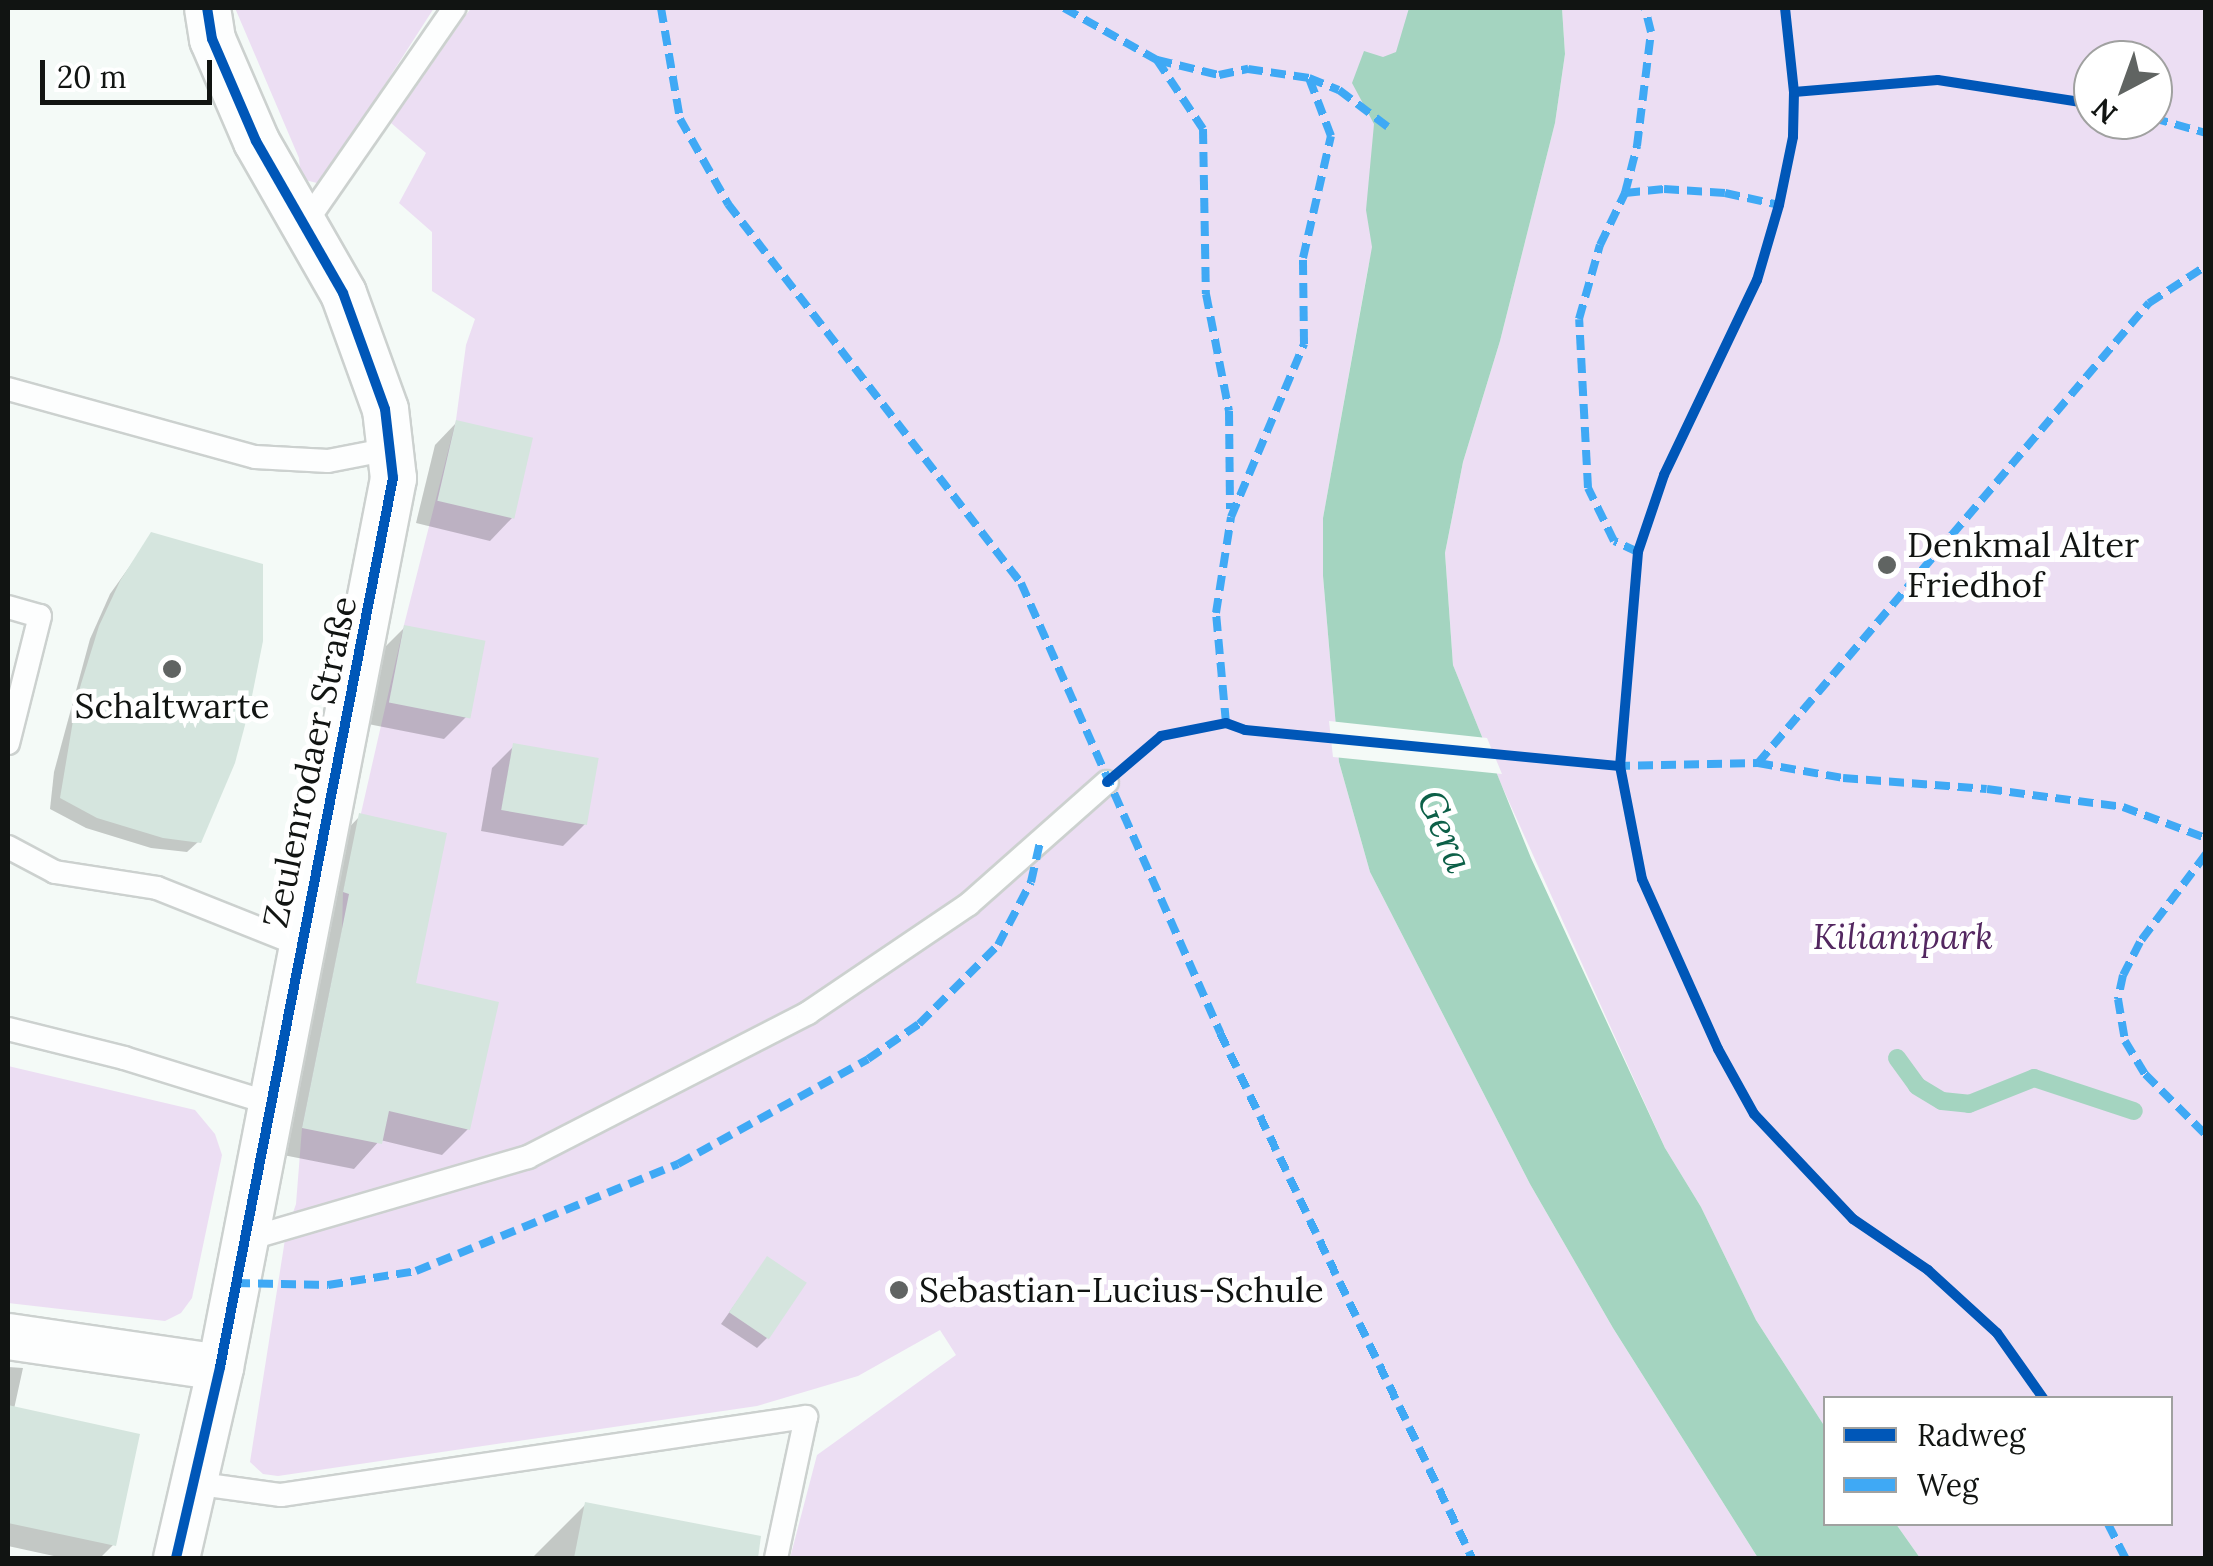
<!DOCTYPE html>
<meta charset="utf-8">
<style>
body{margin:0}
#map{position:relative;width:2213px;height:1566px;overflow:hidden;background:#f4faf7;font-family:Lora,serif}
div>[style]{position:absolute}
.green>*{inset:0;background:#ecdef3}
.water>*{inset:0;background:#a4d4c0}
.pier>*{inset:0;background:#f4faf7}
.shadow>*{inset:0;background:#0003}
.stream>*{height:18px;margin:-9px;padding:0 9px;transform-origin:9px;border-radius:9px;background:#a4d4c0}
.building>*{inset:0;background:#d5e5de;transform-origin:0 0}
.roads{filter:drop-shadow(2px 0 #ccd1cf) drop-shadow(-2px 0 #ccd1cf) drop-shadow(0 2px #ccd1cf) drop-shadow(0 -2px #ccd1cf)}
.service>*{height:22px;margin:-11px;padding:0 11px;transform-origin:11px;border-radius:11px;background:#fdfefe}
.minor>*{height:45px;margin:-22.5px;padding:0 22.5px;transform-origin:22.5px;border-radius:22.5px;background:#fdfefe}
.quiet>*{height:8px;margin-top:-4px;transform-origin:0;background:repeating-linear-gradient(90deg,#3fa9f5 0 15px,transparent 0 23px)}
.cycleway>*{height:10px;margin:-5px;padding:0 5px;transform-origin:5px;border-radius:5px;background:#0057b8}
.dots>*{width:28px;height:28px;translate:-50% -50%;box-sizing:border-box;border:5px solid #fff;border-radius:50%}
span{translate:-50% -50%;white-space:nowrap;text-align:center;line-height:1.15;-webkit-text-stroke:10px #fff;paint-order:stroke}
.poi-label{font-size:35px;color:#111412}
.left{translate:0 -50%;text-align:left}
.street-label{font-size:35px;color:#111412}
.park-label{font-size:35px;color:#532760;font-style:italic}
.water-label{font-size:38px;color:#0d6048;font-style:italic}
.frame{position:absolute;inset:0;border:10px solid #111412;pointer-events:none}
.legend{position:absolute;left:1823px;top:1396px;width:350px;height:130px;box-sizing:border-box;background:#fff;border:2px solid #a0a1a0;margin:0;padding:12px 18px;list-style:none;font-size:30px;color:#111412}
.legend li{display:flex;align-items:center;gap:20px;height:50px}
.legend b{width:50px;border:2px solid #a0a1a0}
.north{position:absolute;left:2073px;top:40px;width:100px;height:100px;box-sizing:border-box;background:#fff;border:2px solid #a0a1a0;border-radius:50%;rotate:221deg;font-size:28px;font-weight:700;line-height:40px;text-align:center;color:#111412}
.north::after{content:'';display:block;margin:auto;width:35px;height:45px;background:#606462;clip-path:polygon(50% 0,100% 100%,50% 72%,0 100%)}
.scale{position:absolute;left:40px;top:60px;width:172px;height:45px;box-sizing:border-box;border:5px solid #111412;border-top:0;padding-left:12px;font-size:30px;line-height:35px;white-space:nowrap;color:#111412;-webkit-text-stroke:8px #fff;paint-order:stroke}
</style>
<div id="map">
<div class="green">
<div style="clip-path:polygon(235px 8px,434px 8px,321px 184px,301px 179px,299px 158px)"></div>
<div style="clip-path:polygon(471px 8px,1409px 8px,1404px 35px,1420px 48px,1368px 268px,1323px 518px,1323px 576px,1339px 762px,1370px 872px,1530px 1184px,1613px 1328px,1758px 1558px,790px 1558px,817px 1455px,956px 1355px,940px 1330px,858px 1376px,757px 1406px,278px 1476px,263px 1474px,250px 1462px,286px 1233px,296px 1204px,302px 1128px,342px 930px,343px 892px,404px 625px,456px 420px,466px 345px,475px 319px,432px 291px,432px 232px,399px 203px,426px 153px,391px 123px)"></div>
<div style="clip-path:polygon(evenodd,1562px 8px,2205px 8px,2205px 1558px,1920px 1558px,1896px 1524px,2170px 1524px,2170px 1398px,1826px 1398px,1825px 1427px,1756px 1320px,1701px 1207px,1665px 1148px,1501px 784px,1453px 665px,1445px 553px,1463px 462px,1500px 341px,1555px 123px,1565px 54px,1562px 8px,2093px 60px,2153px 60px,2153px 120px,2093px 120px,2093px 60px)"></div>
<div style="clip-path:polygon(8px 1066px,195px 1110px,215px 1134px,222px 1155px,192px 1298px,181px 1313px,165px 1321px,8px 1303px)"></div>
</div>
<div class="water">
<div style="clip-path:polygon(1409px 8px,1562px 8px,1565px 54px,1555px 123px,1500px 341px,1463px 462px,1445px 553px,1453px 665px,1531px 858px,1665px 1148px,1701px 1207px,1756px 1320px,1825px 1427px,1826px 1524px,1896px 1524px,1920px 1558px,1758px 1558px,1613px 1328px,1530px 1184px,1370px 872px,1339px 762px,1323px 576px,1323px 518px,1372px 247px,1366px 210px,1374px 124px,1352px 83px,1364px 51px,1383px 57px,1396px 52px)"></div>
</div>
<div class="pier">
<div style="clip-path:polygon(1329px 721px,1487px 738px,1502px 774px,1333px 757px)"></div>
</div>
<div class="shadow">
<div style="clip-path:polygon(457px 422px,512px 518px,490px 541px,416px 523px,435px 445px)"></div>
<div style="clip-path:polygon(152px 535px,199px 841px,187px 852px,151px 848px,86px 828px,50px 809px,54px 772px,90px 639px,110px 594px)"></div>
<div style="clip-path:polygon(404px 628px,466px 717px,444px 739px,368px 724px,382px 650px)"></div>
<div style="clip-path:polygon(514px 746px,586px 823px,563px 846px,481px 831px,492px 768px)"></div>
<div style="clip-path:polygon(360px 816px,413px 985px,468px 1129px,442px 1155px,380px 1140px,354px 1169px,278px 1154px,335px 842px)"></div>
<div style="clip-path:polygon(767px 1259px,767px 1338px,757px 1348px,721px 1324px)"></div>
<div style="clip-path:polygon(8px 1367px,23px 1368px,14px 1409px,113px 1545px,100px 1558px,63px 1558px,8px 1546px)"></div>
<div style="clip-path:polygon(586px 1504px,690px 1525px,683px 1558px,532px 1558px)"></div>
</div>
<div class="stream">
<div style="left:1897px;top:1058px;width:34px;rotate:54deg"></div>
<div style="left:1917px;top:1086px;width:29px;rotate:31deg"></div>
<div style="left:1942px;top:1101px;width:27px;rotate:6deg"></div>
<div style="left:1969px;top:1104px;width:70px;rotate:-21.8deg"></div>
<div style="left:2034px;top:1078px;width:105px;rotate:18.3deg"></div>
</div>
<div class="building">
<div style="left:456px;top:420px;width:79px;height:83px;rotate:13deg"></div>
<div style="clip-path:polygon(151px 532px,263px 564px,263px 641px,250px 706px,235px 763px,201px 843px,163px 838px,97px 818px,60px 798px,77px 697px,99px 626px,120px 581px)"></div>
<div style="left:404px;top:625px;width:83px;height:79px;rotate:11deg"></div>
<div style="left:513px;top:743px;width:87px;height:68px;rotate:10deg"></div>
<div style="clip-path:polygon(359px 813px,447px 833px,416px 983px,499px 1002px,470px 1130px,389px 1111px,382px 1144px,302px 1128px,349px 894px,343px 892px)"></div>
<div style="left:767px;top:1256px;width:48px;height:68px;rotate:34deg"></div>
<div style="clip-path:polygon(8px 1405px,140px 1434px,116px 1546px,8px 1523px)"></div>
<div style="clip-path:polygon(585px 1502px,761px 1536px,758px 1558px,574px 1558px)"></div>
</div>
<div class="roads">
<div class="service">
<div style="left:304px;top:225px;width:264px;rotate:-55.3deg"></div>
<div style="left:8px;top:389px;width:256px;rotate:15.4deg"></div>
<div style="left:255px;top:457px;width:73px;rotate:3.1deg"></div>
<div style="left:328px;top:461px;width:63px;rotate:-11deg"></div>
<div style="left:8px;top:607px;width:33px;rotate:16deg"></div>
<div style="left:40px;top:616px;width:131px;rotate:104.1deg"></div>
<div style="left:8px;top:847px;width:53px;rotate:28deg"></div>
<div style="left:55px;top:872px;width:103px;rotate:8.9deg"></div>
<div style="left:157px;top:888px;width:154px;rotate:21.7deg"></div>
<div style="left:8px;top:1029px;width:120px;rotate:14deg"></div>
<div style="left:124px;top:1058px;width:152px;rotate:17.2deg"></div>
<div style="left:244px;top:1240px;width:296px;rotate:-16.3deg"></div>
<div style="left:528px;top:1157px;width:315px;rotate:-27.2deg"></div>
<div style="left:808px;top:1013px;width:194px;rotate:-34.1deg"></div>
<div style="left:969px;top:904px;width:184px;rotate:-41.5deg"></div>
<div style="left:193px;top:1483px;width:89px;rotate:7.8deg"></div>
<div style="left:281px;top:1495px;width:531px;rotate:-8.45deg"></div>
<div style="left:806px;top:1417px;width:144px;rotate:102deg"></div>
</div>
<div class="minor">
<div style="left:8px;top:1336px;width:214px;rotate:8.3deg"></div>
<div style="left:176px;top:1558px;width:196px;rotate:-77deg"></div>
<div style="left:220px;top:1367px;width:906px;rotate:-78.99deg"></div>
<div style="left:393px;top:478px;width:69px;rotate:-96.6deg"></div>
<div style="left:385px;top:409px;width:123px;rotate:-109.9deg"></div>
<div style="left:343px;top:293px;width:175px;rotate:-119.8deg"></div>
<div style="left:256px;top:141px;width:111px;rotate:-113.3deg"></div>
<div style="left:212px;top:39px;width:31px;rotate:-99deg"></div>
</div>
</div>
<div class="quiet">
<div style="left:661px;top:8px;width:113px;rotate:80.3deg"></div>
<div style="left:680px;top:119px;width:98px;rotate:60.5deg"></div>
<div style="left:728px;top:204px;width:479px;rotate:52.3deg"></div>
<div style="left:1021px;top:583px;width:492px;rotate:66.1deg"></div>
<div style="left:1220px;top:1033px;width:582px;rotate:64.36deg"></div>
<div style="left:1064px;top:8px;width:107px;rotate:29.2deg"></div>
<div style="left:1157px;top:60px;width:64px;rotate:13.6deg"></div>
<div style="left:1219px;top:75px;width:30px;rotate:-12deg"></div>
<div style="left:1248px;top:69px;width:62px;rotate:8.4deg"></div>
<div style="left:1309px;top:78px;width:32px;rotate:22deg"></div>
<div style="left:1339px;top:90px;width:61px;rotate:37.1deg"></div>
<div style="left:1157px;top:60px;width:83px;rotate:56.3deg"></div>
<div style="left:1203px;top:129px;width:165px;rotate:89deg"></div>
<div style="left:1206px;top:294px;width:119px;rotate:78.9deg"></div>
<div style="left:1229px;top:411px;width:98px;rotate:89.4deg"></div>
<div style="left:2153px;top:118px;width:55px;rotate:15.8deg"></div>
<div style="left:1625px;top:193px;width:39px;rotate:-6deg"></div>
<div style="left:1664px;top:189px;width:61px;rotate:3.8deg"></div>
<div style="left:1725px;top:193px;width:55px;rotate:12.5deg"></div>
<div style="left:1638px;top:552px;width:26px;rotate:-155deg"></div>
<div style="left:1614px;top:541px;width:59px;rotate:-116.1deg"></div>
<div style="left:1588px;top:488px;width:169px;rotate:-93deg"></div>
<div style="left:1579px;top:319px;width:77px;rotate:-74.2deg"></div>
<div style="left:1600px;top:245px;width:58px;rotate:-64.3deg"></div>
<div style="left:1625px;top:193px;width:49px;rotate:-75.7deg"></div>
<div style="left:1637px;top:146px;width:115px;rotate:-83deg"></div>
<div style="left:1651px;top:32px;width:25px;rotate:-104deg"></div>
<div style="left:1226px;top:723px;width:110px;rotate:-95.2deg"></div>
<div style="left:1216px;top:613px;width:97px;rotate:-81.1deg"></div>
<div style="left:1231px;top:517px;width:188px;rotate:-67.1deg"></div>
<div style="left:1304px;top:344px;width:86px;rotate:-90.7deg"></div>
<div style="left:1303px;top:258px;width:125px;rotate:-77.1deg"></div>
<div style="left:1331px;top:136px;width:62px;rotate:-110.8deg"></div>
<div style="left:1758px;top:763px;width:604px;rotate:-49.64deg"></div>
<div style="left:2149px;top:303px;width:68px;rotate:-33deg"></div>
<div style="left:1615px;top:766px;width:143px;rotate:-1.2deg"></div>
<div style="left:1758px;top:763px;width:86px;rotate:10deg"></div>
<div style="left:1843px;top:778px;width:144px;rotate:4.4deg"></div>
<div style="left:1987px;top:789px;width:137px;rotate:7.5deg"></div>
<div style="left:2123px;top:807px;width:89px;rotate:20.5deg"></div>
<div style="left:2206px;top:854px;width:110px;rotate:126.9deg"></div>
<div style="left:2140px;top:942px;width:37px;rotate:117deg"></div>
<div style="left:2123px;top:975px;width:25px;rotate:102deg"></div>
<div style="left:2118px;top:999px;width:43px;rotate:80.5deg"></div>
<div style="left:2125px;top:1041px;width:39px;rotate:59deg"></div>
<div style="left:2145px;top:1074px;width:86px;rotate:45deg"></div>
<div style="left:235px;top:1283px;width:93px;rotate:1.2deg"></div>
<div style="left:328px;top:1285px;width:89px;rotate:-9deg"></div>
<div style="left:416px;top:1271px;width:283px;rotate:-22.2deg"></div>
<div style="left:678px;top:1164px;width:217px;rotate:-28.9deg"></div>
<div style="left:868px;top:1059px;width:62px;rotate:-34.5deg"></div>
<div style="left:919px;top:1024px;width:112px;rotate:-45deg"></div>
<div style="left:998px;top:945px;width:71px;rotate:-62.4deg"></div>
<div style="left:1031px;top:882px;width:41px;rotate:-77.3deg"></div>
<div style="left:2108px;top:1524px;width:38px;rotate:63deg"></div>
</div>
<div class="cycleway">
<div style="left:1785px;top:8px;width:84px;rotate:83.9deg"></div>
<div style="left:1794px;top:92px;width:45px;rotate:91.3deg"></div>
<div style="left:1793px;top:137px;width:69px;rotate:101.6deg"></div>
<div style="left:1779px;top:205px;width:78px;rotate:106.3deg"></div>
<div style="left:1757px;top:280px;width:216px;rotate:115.5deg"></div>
<div style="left:1664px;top:475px;width:81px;rotate:108.7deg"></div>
<div style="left:1638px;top:552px;width:215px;rotate:94.8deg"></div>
<div style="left:1620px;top:766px;width:115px;rotate:79deg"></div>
<div style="left:1642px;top:879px;width:186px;rotate:65.9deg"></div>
<div style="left:1718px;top:1049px;width:74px;rotate:61deg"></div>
<div style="left:1754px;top:1114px;width:144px;rotate:46.7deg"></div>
<div style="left:1853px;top:1219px;width:91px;rotate:34.2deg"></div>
<div style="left:1928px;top:1270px;width:93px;rotate:42.4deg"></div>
<div style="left:1997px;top:1333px;width:80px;rotate:54.7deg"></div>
<div style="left:1794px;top:92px;width:144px;rotate:-4.8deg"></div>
<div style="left:1938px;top:80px;width:157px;rotate:8.8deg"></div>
<div style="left:1107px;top:782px;width:71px;rotate:-40.4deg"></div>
<div style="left:1161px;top:736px;width:66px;rotate:-11.3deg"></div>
<div style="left:1226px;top:723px;width:20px;rotate:20deg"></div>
<div style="left:1245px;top:730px;width:377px;rotate:5.5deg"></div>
<div style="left:176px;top:1558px;width:196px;rotate:-77deg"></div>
<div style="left:220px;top:1367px;width:906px;rotate:-78.99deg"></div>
<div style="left:393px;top:478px;width:69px;rotate:-96.6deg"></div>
<div style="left:385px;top:409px;width:123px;rotate:-109.9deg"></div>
<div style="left:343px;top:293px;width:175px;rotate:-119.8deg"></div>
<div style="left:256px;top:141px;width:111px;rotate:-113.3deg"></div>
<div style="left:212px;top:39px;width:31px;rotate:-99deg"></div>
</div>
<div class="dots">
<div style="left:1887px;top:565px;background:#606462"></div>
<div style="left:172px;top:669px;background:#606462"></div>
<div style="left:899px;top:1290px;background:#606462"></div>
</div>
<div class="poi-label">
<span class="left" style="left:1907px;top:565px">Denkmal Alter<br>Friedhof</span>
<span style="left:172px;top:706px">Schaltwarte</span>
<span class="left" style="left:919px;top:1290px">Sebastian-Lucius-Schule</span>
</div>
<div class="street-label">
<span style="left:310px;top:762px;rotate:-78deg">Zeulenrodaer Straße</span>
</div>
<div class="park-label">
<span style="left:1903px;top:937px">Kilianipark</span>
</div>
<div class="water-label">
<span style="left:1445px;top:831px;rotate:67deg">Gera</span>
</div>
<div class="frame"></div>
<ul class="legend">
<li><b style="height:12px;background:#0057b8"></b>Radweg</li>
<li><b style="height:12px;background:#3fa9f5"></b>Weg</li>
</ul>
<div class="north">N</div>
<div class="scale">20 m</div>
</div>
